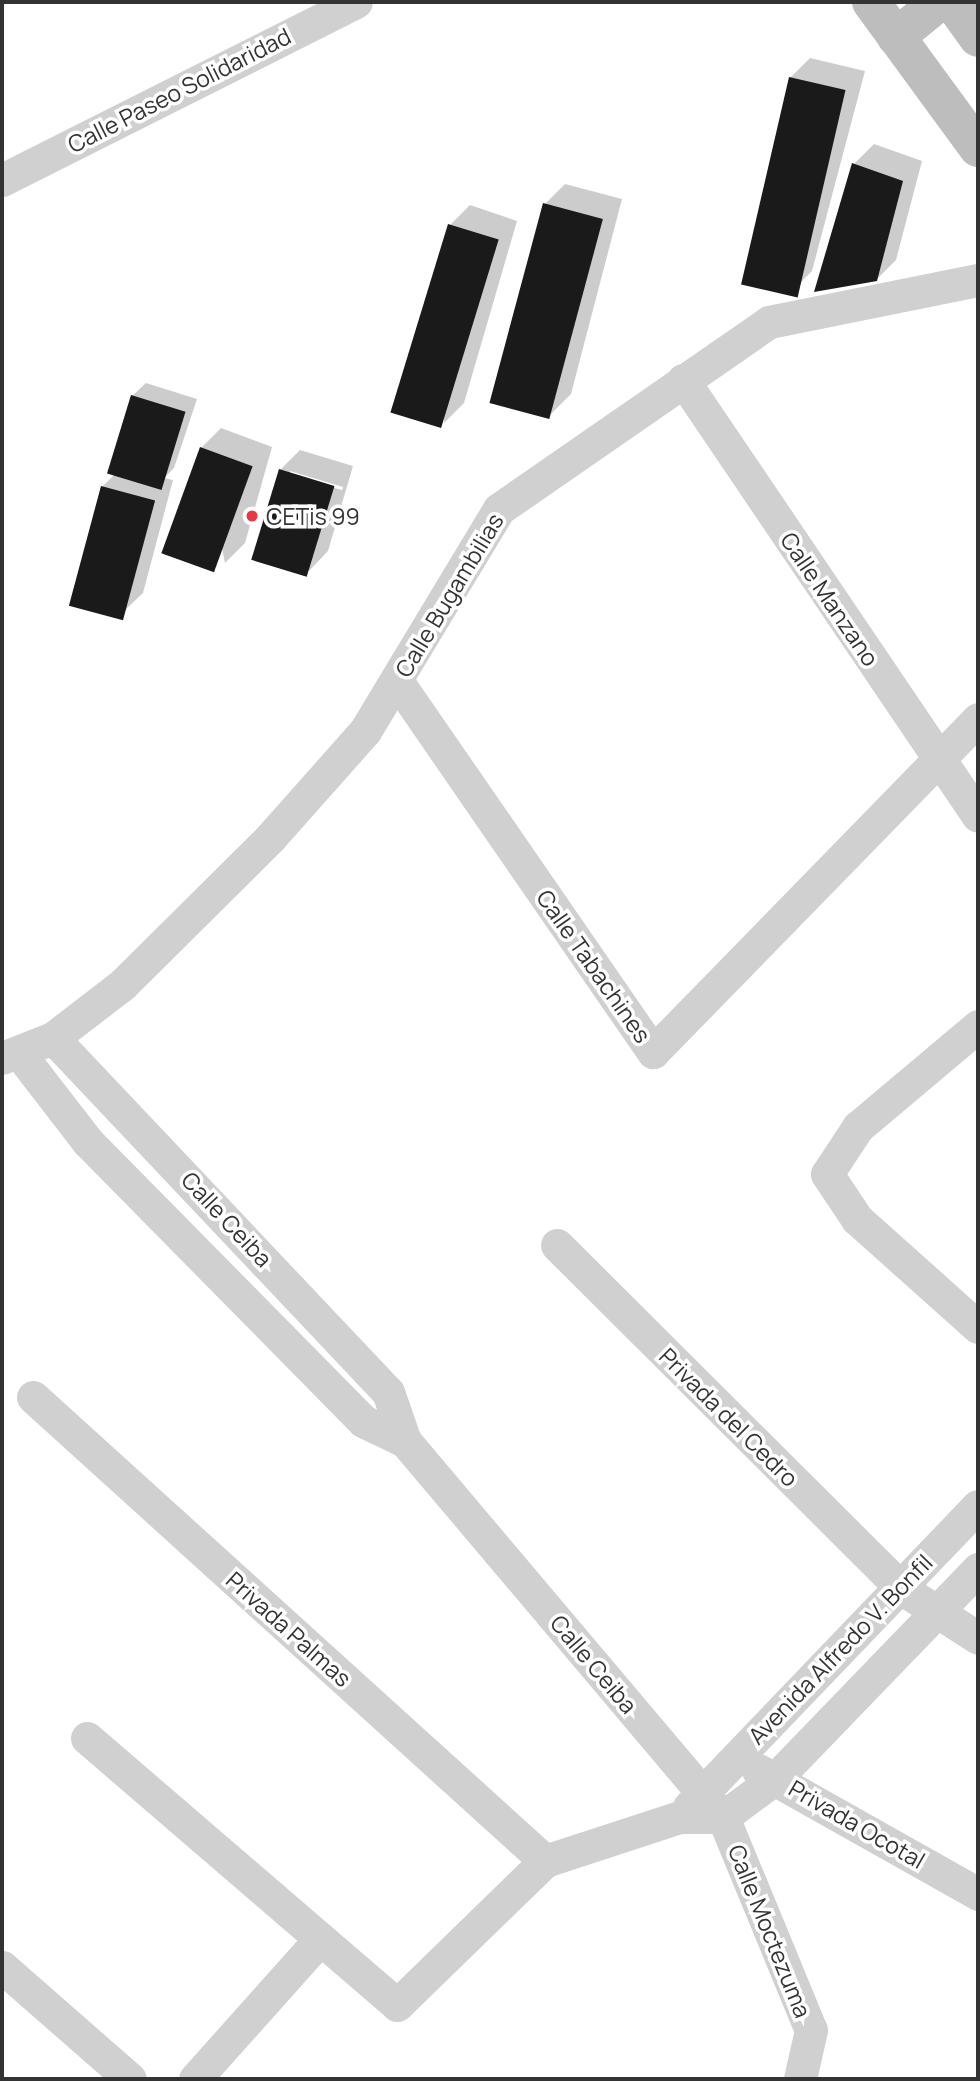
<!DOCTYPE html>
<style>
body{margin:0}
#map{position:relative;width:980px;height:2081px;overflow:hidden;background:#fff;font-family:Manrope,sans-serif}
div>[style]{position:absolute}
.shadow>*{inset:0;background:#0003}
.building>*{inset:0;background:#1a1a1a;transform-origin:0 0}
.minor>*{height:33px;margin:-16.5px;padding:0 16.5px;transform-origin:16.5px;border-radius:16.5px;background:#d0d0d0}
.secondary>*{height:38px;margin:-19px;padding:0 19px;transform-origin:19px;border-radius:19px;background:#bdbdbd}
.dots>*{width:19px;height:19px;translate:-50% -50%;box-sizing:border-box;border:4px solid #fff;border-radius:50%}
span{translate:-50% -50%;white-space:nowrap;text-align:center;line-height:1.15;-webkit-text-stroke:7px #fff;paint-order:stroke}
.street-label{font-size:23px;color:#333}
.poi-label{font-size:23px;color:#333}
.left{translate:0 -50%;text-align:left}
.frame{position:absolute;inset:0;border:4px solid #333;pointer-events:none}
</style>
<div id="map">
<div class="shadow">
<div style="clip-path:polygon(810px 58px,865px 71px,812px 271px,792px 291px,790px 78px)"></div>
<div style="clip-path:polygon(874px 144px,922px 161px,896px 260px,876px 280px,854px 164px)"></div>
<div style="clip-path:polygon(565px 184px,622px 199px,571px 394px,551px 414px,545px 204px)"></div>
<div style="clip-path:polygon(470px 205px,517px 221px,464px 403px,444px 423px,450px 225px)"></div>
<div style="clip-path:polygon(146px 383px,197px 399px,174px 468px,164px 478px,173px 480px,143px 593px,123px 612px,102px 487px,116px 473px,132px 396px)"></div>
<div style="clip-path:polygon(221px 428px,272px 447px,245px 543px,225px 563px,201px 448px)"></div>
<div style="clip-path:polygon(evenodd,300px 450px,353px 466px,328px 551px,309px 571px,280px 470px,300px 450px,290px 471px,343px 487px,342px 490px,290px 475px,290px 471px)"></div>
</div>
<div class="building">
<div style="left:789px;top:77px;width:58px;height:213px;rotate:13deg"></div>
<div style="clip-path:polygon(852px 163px,903px 181px,877px 281px,814px 292px)"></div>
<div style="left:543px;top:203px;width:62px;height:207px;rotate:15deg"></div>
<div style="left:448px;top:224px;width:53px;height:197px;rotate:17deg"></div>
<div style="left:131px;top:395px;width:57px;height:82px;rotate:17deg"></div>
<div style="left:200px;top:447px;width:56px;height:113px;rotate:20deg"></div>
<div style="left:279px;top:469px;width:58px;height:95px;rotate:17deg"></div>
<div style="left:101px;top:486px;width:56px;height:124px;rotate:15deg"></div>
</div>
<div class="minor">
<div style="left:2px;top:180px;width:396px;rotate:-26.7deg"></div>
<div style="left:683px;top:380px;width:526px;rotate:55.92deg"></div>
<div style="left:397px;top:681px;width:451px;rotate:55.4deg"></div>
<div style="left:653px;top:1052px;width:465px;rotate:-45.7deg"></div>
<div style="left:978px;top:1026px;width:157px;rotate:139.9deg"></div>
<div style="left:858px;top:1127px;width:56px;rotate:123.4deg"></div>
<div style="left:827px;top:1174px;width:54px;rotate:56.3deg"></div>
<div style="left:857px;top:1219px;width:162px;rotate:41.8deg"></div>
<div style="left:53px;top:1038px;width:487px;rotate:46.6deg"></div>
<div style="left:388px;top:1392px;width:52px;rotate:70.9deg"></div>
<div style="left:405px;top:1441px;width:492px;rotate:49.8deg"></div>
<div style="left:723px;top:1817px;width:230px;rotate:67.6deg"></div>
<div style="left:811px;top:2030px;width:50px;rotate:102.7deg"></div>
<div style="left:20px;top:1054px;width:111px;rotate:52.3deg"></div>
<div style="left:88px;top:1142px;width:392px;rotate:45.4deg"></div>
<div style="left:363px;top:1421px;width:47px;rotate:25.5deg"></div>
<div style="left:2px;top:1058px;width:55px;rotate:-21.4deg"></div>
<div style="left:53px;top:1038px;width:88px;rotate:-37.6deg"></div>
<div style="left:123px;top:984px;width:207px;rotate:-44.8deg"></div>
<div style="left:270px;top:838px;width:143px;rotate:-48.4deg"></div>
<div style="left:365px;top:731px;width:259px;rotate:-58.9deg"></div>
<div style="left:499px;top:509px;width:328px;rotate:-34.7deg"></div>
<div style="left:769px;top:322px;width:213px;rotate:-11.4deg"></div>
<div style="left:557px;top:1245px;width:487px;rotate:44.9deg"></div>
<div style="left:902px;top:1589px;width:90px;rotate:32.8deg"></div>
<div style="left:33px;top:1397px;width:691px;rotate:42.18deg"></div>
<div style="left:87px;top:1738px;width:409px;rotate:40.7deg"></div>
<div style="left:397px;top:2005px;width:206px;rotate:-44.2deg"></div>
<div style="left:545px;top:1861px;width:142px;rotate:-18.1deg"></div>
<div style="left:680px;top:1817px;width:43px"></div>
<div style="left:723px;top:1817px;width:67px;rotate:-36.5deg"></div>
<div style="left:777px;top:1777px;width:289px;rotate:-46deg"></div>
<div style="left:758px;top:1770px;width:253px;rotate:29.4deg"></div>
<div style="left:689px;top:1807px;width:417px;rotate:-46.2deg"></div>
<div style="left:2px;top:1967px;width:170px;rotate:41.2deg"></div>
<div style="left:195px;top:2079px;width:188px;rotate:-48.2deg"></div>
</div>
<div class="secondary">
<div style="left:871px;top:2px;width:181px;rotate:53.8deg"></div>
<div style="left:952px;top:2px;width:44px;rotate:54.2deg"></div>
<div style="left:896px;top:37px;width:55px;rotate:-39.1deg"></div>
</div>
<div class="dots">
<div style="left:252px;top:516px;background:#e63946"></div>
</div>
<div class="street-label">
<span style="left:179px;top:90px;rotate:-27deg">Calle Paseo Solidaridad</span>
<span style="left:449px;top:595px;rotate:-59deg">Calle Bugambilias</span>
<span style="left:830px;top:599px;rotate:56deg">Calle Manzano</span>
<span style="left:594px;top:966px;rotate:55deg">Calle Tabachines</span>
<span style="left:227px;top:1219px;rotate:47deg">Calle Ceiba</span>
<span style="left:729px;top:1417px;rotate:45deg">Privada del Cedro</span>
<span style="left:289px;top:1629px;rotate:42deg">Privada Palmas</span>
<span style="left:840px;top:1649px;rotate:-46deg">Avenida Alfredo V. Bonfil</span>
<span style="left:594px;top:1664px;rotate:50deg">Calle Ceiba</span>
<span style="left:857px;top:1824px;rotate:30deg">Privada Ocotal</span>
<span style="left:770px;top:1931px;rotate:68deg">Calle Moctezuma</span>
</div>
<div class="poi-label">
<span class="left" style="left:266px;top:516px">CETis 99</span>
</div>
<div class="frame"></div>
</div>
